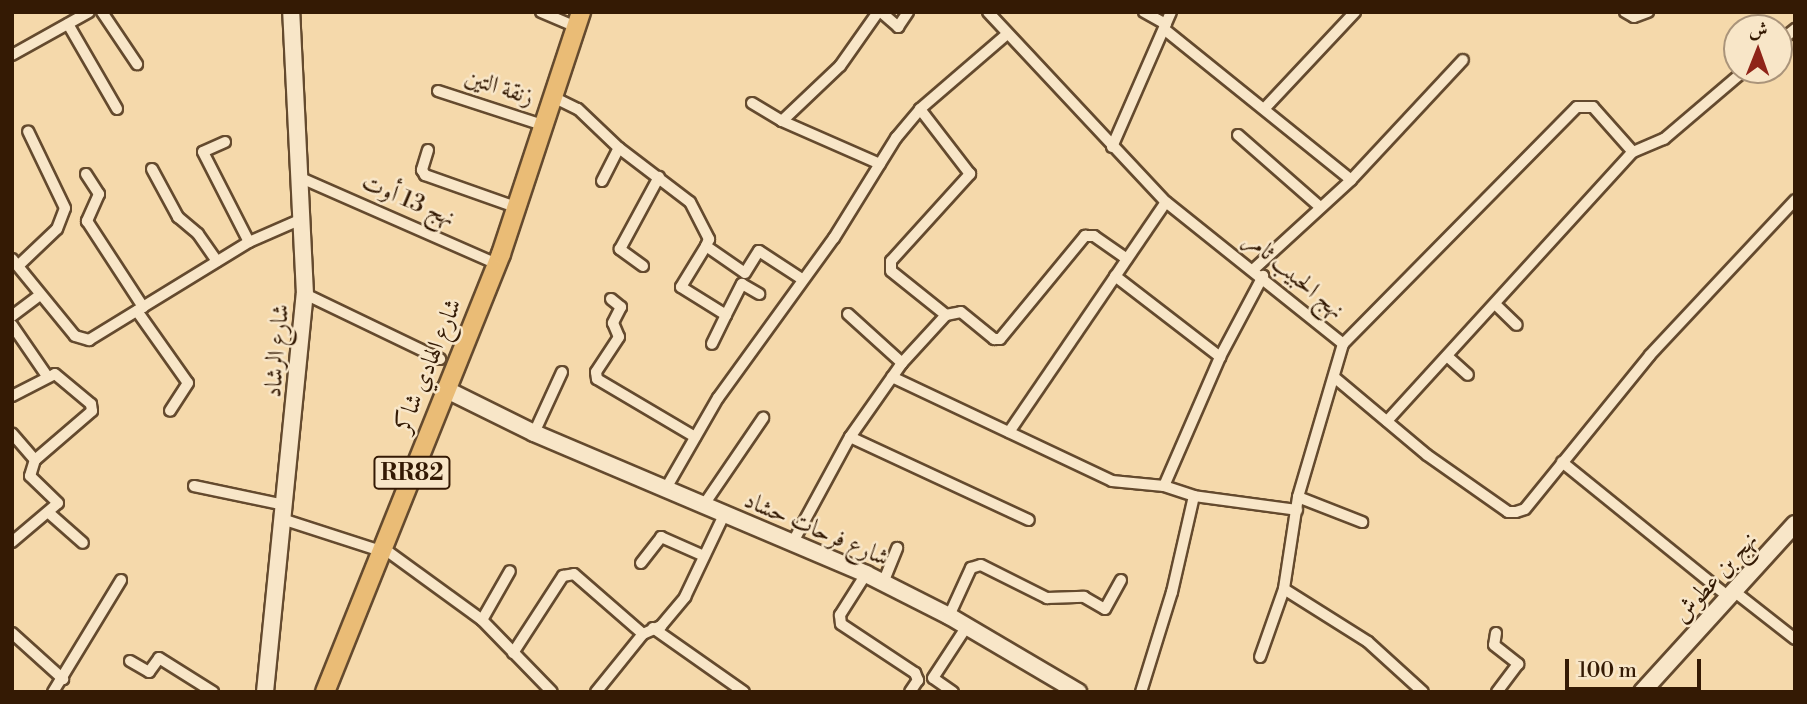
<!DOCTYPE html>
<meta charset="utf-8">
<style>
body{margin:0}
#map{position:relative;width:1807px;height:704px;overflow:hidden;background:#f5d9ab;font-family:"Libre Bodoni",Amiri,serif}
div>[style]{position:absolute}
.roads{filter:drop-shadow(2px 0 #644a2e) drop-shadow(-2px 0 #644a2e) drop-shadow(0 2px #644a2e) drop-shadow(0 -2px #644a2e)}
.street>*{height:10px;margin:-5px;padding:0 5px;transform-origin:5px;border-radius:5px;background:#f8e6c8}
.secondary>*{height:16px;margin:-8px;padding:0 8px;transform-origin:8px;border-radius:8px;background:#f8e6c8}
.primary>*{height:18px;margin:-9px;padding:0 9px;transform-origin:9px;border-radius:9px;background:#eabc76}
span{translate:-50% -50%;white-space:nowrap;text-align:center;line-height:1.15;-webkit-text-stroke:5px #f8e6c8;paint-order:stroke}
.shield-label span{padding:2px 5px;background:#f8e6c8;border:2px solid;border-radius:5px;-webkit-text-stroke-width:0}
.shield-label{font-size:23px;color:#341a04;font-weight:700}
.street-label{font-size:24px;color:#341a04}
.frame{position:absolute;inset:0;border:14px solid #341a04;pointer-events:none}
.north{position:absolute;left:1723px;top:14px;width:70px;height:70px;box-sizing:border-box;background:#f8e6c8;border:2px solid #aa947a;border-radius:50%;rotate:1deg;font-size:19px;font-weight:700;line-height:28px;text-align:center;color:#341a04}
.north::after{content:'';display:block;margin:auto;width:24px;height:32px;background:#8f2418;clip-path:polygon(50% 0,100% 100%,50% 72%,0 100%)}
.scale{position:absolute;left:1565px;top:659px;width:136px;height:32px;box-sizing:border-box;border:4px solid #341a04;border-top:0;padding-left:9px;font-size:21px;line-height:24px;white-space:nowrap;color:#341a04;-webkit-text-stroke:5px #f8e6c8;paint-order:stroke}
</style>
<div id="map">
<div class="roads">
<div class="street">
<div style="left:102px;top:12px;width:63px;rotate:56.1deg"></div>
<div style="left:541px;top:12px;width:39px;rotate:23deg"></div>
<div style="left:881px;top:12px;width:23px;rotate:41deg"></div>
<div style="left:898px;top:27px;width:18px;rotate:-56deg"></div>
<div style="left:988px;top:12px;width:260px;rotate:46.9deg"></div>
<div style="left:1166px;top:202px;width:227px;rotate:38.7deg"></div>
<div style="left:1343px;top:344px;width:159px;rotate:106.4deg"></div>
<div style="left:1298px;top:497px;width:93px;rotate:98.7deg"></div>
<div style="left:1284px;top:589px;width:72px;rotate:109.4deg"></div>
<div style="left:1144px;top:12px;width:25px;rotate:29deg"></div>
<div style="left:1625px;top:12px;width:10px;rotate:29deg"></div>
<div style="left:1634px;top:17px;width:15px;rotate:-20deg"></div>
<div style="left:68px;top:24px;width:98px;rotate:60deg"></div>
<div style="left:1164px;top:29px;width:240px;rotate:38.9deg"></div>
<div style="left:1779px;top:42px;width:21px;rotate:-39deg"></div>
<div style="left:12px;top:55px;width:88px;rotate:-29.2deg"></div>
<div style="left:438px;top:91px;width:114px;rotate:18deg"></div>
<div style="left:555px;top:98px;width:25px;rotate:26deg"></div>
<div style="left:578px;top:109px;width:57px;rotate:43.6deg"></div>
<div style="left:619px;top:148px;width:89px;rotate:37.3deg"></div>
<div style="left:690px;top:202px;width:42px;rotate:62.8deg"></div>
<div style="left:709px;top:239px;width:8px;rotate:113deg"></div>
<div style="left:706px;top:246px;width:47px;rotate:34.7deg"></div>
<div style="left:745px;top:273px;width:26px;rotate:-58deg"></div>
<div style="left:759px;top:251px;width:51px;rotate:33.1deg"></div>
<div style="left:752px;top:103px;width:35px;rotate:31deg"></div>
<div style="left:782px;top:121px;width:107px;rotate:23.7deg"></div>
<div style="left:1264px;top:109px;width:133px;rotate:-46.8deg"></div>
<div style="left:782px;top:121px;width:80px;rotate:-43.5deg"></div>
<div style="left:840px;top:66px;width:66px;rotate:-54.9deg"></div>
<div style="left:1238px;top:135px;width:108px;rotate:41.2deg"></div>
<div style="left:225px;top:142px;width:24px;rotate:156deg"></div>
<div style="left:203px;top:152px;width:101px;rotate:62.9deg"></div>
<div style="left:1112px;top:147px;width:147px;rotate:-66.4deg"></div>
<div style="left:428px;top:150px;width:21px;rotate:107deg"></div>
<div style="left:422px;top:170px;width:6px;rotate:59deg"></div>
<div style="left:425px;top:175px;width:99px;rotate:19.5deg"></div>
<div style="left:152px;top:169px;width:55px;rotate:61.6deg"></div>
<div style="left:178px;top:217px;width:26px;rotate:40deg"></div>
<div style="left:198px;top:234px;width:33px;rotate:55deg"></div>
<div style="left:86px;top:174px;width:24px;rotate:57deg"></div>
<div style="left:99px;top:194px;width:30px;rotate:114deg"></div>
<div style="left:87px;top:221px;width:103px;rotate:56.9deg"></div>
<div style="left:301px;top:178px;width:214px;rotate:23.7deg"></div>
<div style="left:602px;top:181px;width:37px;rotate:-63deg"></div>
<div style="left:706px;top:246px;width:48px;rotate:121.4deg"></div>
<div style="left:681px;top:287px;width:53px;rotate:31.9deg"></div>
<div style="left:726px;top:315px;width:32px;rotate:116deg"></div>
<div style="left:12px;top:259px;width:99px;rotate:50.7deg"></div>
<div style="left:75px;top:336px;width:15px;rotate:16deg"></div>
<div style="left:89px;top:340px;width:188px;rotate:-31.5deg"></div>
<div style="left:249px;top:242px;width:60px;rotate:-23.6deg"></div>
<div style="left:19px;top:265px;width:52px;rotate:-43.5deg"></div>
<div style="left:57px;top:229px;width:22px;rotate:-69deg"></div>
<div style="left:65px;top:208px;width:85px;rotate:-115.7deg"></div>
<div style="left:643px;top:266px;width:29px;rotate:-144deg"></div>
<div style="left:620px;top:249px;width:82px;rotate:-61.6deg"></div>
<div style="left:1254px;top:269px;width:132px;rotate:-42.5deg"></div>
<div style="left:1351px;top:180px;width:164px;rotate:-47deg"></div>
<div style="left:1115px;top:276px;width:133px;rotate:37.6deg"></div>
<div style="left:305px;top:294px;width:150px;rotate:25.7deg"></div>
<div style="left:611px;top:299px;width:13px;rotate:39deg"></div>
<div style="left:621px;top:307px;width:18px;rotate:117deg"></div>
<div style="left:613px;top:323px;width:15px;rotate:67deg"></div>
<div style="left:619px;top:337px;width:42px;rotate:123.3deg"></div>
<div style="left:596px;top:372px;width:7px;rotate:82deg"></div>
<div style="left:597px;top:379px;width:114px;rotate:30.6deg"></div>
<div style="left:1495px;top:304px;width:30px;rotate:44deg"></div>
<div style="left:137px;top:311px;width:88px;rotate:54.7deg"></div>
<div style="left:188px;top:383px;width:33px;rotate:123deg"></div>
<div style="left:848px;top:314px;width:73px;rotate:42.2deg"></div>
<div style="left:726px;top:315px;width:35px;rotate:-63deg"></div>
<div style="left:742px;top:284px;width:20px;rotate:30deg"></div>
<div style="left:946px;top:315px;width:15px;rotate:-11deg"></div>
<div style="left:961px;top:312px;width:43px;rotate:39.3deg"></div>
<div style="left:994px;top:339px;width:6px"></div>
<div style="left:1000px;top:339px;width:134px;rotate:-50.5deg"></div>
<div style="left:1085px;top:236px;width:9px"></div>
<div style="left:1094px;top:236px;width:40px;rotate:34.9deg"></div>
<div style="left:12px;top:316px;width:35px;rotate:-37deg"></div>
<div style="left:12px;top:325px;width:62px;rotate:55.5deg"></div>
<div style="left:1343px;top:344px;width:333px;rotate:-45.4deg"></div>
<div style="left:1577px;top:107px;width:16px"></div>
<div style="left:1593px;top:107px;width:60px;rotate:48.4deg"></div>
<div style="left:1447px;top:356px;width:28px;rotate:42deg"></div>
<div style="left:892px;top:377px;width:243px;rotate:25.3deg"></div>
<div style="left:1112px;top:481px;width:52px;rotate:5.5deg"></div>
<div style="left:1164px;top:486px;width:32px;rotate:18deg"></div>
<div style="left:1194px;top:496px;width:104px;rotate:7.7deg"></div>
<div style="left:1334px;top:377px;width:121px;rotate:40deg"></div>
<div style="left:1427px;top:455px;width:99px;rotate:35.1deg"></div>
<div style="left:1508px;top:512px;width:8px"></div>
<div style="left:1516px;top:512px;width:9px;rotate:-18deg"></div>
<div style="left:1525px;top:509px;width:198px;rotate:-50.9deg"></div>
<div style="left:1650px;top:355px;width:212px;rotate:-46.9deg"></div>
<div style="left:12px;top:396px;width:48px;rotate:-27.1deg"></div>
<div style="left:55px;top:374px;width:47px;rotate:39.8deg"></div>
<div style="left:91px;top:404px;width:7px;rotate:82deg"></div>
<div style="left:92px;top:411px;width:75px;rotate:139.3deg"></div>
<div style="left:35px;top:460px;width:35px;rotate:-131deg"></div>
<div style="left:1387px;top:421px;width:365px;rotate:-47.6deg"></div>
<div style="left:1633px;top:152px;width:34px;rotate:-23deg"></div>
<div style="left:1664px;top:139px;width:106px;rotate:-40.4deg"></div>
<div style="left:1009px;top:432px;width:278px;rotate:-55.7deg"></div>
<div style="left:534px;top:433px;width:67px;rotate:-65.3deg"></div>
<div style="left:850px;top:437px;width:197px;rotate:24.9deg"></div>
<div style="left:1562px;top:462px;width:216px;rotate:39deg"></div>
<div style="left:194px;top:486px;width:92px;rotate:11.9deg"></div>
<div style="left:1164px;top:486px;width:141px;rotate:-66.5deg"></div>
<div style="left:1220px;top:357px;width:92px;rotate:-62deg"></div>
<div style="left:665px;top:490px;width:106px;rotate:-60.1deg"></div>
<div style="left:718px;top:398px;width:198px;rotate:-54.1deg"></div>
<div style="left:834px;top:238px;width:118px;rotate:-58.2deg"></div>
<div style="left:896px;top:138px;width:38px;rotate:-50deg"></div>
<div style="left:920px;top:109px;width:113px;rotate:-40.7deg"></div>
<div style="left:1298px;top:497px;width:69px;rotate:21.3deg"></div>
<div style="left:703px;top:506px;width:107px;rotate:-55.7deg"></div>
<div style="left:49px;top:513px;width:45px;rotate:41.4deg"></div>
<div style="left:282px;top:519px;width:104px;rotate:17.9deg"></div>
<div style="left:794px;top:540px;width:117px;rotate:-61.5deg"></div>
<div style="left:850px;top:437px;width:90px;rotate:-54.9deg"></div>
<div style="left:902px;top:363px;width:65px;rotate:-47.5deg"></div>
<div style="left:946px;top:315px;width:70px;rotate:-141.3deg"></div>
<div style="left:891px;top:271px;width:10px;rotate:-90deg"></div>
<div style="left:891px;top:261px;width:118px;rotate:-47.8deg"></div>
<div style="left:970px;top:174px;width:82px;rotate:-127.6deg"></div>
<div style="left:12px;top:542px;width:60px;rotate:-40.3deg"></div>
<div style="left:58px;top:503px;width:39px;rotate:-136deg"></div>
<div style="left:30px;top:476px;width:17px;rotate:-73deg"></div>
<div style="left:383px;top:548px;width:122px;rotate:36deg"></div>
<div style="left:482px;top:620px;width:100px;rotate:45.8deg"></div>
<div style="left:641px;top:563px;width:33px;rotate:-52deg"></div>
<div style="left:661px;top:537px;width:47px;rotate:23.8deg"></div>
<div style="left:866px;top:574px;width:49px;rotate:122.4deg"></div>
<div style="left:840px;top:615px;width:9px;rotate:84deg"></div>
<div style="left:841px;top:624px;width:89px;rotate:33.5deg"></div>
<div style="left:915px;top:673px;width:8px;rotate:67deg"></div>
<div style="left:918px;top:680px;width:14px;rotate:124deg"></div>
<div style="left:883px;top:583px;width:38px;rotate:-68deg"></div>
<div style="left:1284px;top:589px;width:99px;rotate:32.2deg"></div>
<div style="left:1368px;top:642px;width:74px;rotate:42.3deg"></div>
<div style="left:1735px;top:592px;width:76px;rotate:38.1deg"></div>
<div style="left:949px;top:616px;width:53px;rotate:-65.4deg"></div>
<div style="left:971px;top:568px;width:10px;rotate:-17deg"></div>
<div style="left:981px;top:565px;width:74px;rotate:26.6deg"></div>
<div style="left:1047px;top:598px;width:37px;rotate:-2deg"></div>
<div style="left:1084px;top:597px;width:24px;rotate:30deg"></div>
<div style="left:1105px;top:609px;width:33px;rotate:-61deg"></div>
<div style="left:482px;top:620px;width:56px;rotate:-60.3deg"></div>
<div style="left:653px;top:628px;width:111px;rotate:35.1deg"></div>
<div style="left:12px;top:633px;width:69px;rotate:42deg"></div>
<div style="left:1496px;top:633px;width:12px;rotate:99deg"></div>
<div style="left:1494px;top:645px;width:31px;rotate:38deg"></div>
<div style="left:1518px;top:664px;width:35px;rotate:127deg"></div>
<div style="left:513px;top:653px;width:92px;rotate:-57deg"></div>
<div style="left:563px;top:576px;width:11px;rotate:-10deg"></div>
<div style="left:574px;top:574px;width:91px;rotate:41deg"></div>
<div style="left:130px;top:661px;width:22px;rotate:30deg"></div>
<div style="left:149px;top:672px;width:17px;rotate:-54deg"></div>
<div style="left:159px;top:658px;width:64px;rotate:32.2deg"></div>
<div style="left:53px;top:692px;width:131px;rotate:-58.7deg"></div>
<div style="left:596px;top:692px;width:75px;rotate:-51deg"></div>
<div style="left:643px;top:634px;width:20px;rotate:-24deg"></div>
<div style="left:661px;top:626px;width:38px;rotate:-50deg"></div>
<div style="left:685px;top:597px;width:91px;rotate:-64.6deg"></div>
<div style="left:953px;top:692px;width:24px;rotate:-145deg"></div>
<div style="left:933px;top:678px;width:62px;rotate:-56.8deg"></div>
<div style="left:1141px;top:692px;width:105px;rotate:-72.8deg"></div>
<div style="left:1172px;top:592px;width:98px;rotate:-77.1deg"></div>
</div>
<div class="secondary">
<div style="left:445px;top:389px;width:99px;rotate:26.3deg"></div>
<div style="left:534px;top:433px;width:361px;rotate:23deg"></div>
<div style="left:866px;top:574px;width:93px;rotate:26.8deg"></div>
<div style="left:949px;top:616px;width:150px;rotate:30.5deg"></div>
<div style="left:265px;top:692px;width:400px;rotate:-84.3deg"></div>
<div style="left:305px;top:294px;width:282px;rotate:-92.8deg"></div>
<div style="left:1642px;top:692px;width:227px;rotate:-47.7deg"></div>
</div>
<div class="primary">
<div style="left:325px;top:692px;width:472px;rotate:-68.1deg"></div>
<div style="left:501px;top:254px;width:255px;rotate:-71.7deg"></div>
</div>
</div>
<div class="shield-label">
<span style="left:412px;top:473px">RR82</span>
</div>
<div class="street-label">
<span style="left:499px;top:88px;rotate:18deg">زنقة التين</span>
<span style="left:408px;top:201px;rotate:23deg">نهج 13 أوت</span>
<span style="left:1294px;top:276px;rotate:40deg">نهج الحبيب ثامر</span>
<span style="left:278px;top:351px;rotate:-85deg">شارع الرشاد</span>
<span style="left:429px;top:366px;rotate:-68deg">شارع الهادي شاكر</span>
<span style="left:816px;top:530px;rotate:23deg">شارع فرحات حشاد</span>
<span style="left:1716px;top:578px;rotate:-48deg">نهج بن عطوش</span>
</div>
<div class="frame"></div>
<div class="north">ش</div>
<div class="scale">100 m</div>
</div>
